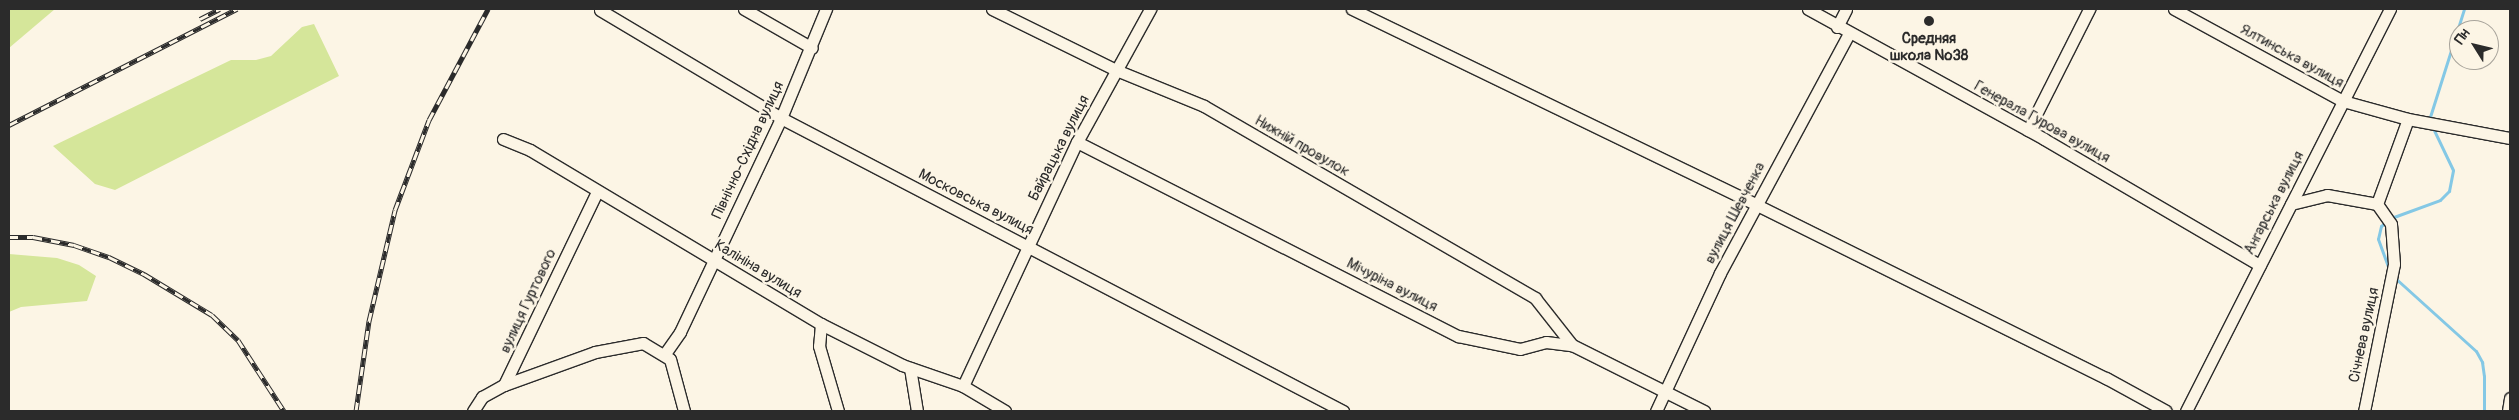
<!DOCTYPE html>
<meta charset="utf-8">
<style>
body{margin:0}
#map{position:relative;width:2519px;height:420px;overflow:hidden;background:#fcf5e5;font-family:Pangolin,sans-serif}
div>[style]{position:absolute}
.green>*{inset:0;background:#d5e69a}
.stream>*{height:3px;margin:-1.5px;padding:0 1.5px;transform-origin:1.5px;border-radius:1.5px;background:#84c8e5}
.roads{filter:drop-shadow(1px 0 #2b2b2b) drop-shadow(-1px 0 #2b2b2b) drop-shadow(0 1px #2b2b2b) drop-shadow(0 -1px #2b2b2b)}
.minor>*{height:11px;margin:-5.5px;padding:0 5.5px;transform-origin:5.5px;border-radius:5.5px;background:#fcf5e5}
.rail>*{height:5px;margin-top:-2.5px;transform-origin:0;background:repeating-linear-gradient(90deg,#fcf5e5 0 9px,#2b2b2b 0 18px);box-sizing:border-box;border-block:1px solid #2b2b2b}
.dots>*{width:14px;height:14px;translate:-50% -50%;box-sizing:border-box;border:2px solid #fcf5e5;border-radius:50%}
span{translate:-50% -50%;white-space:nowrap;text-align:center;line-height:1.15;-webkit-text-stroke:5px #fcf5e5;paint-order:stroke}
.poi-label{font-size:15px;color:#2b2b2b;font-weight:700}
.street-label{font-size:15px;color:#2b2b2b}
.frame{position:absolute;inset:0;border:10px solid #2b2b2b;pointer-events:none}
.north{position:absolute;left:2449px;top:20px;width:50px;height:50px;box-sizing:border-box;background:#fcf5e5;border:1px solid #a8a49b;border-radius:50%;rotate:306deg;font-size:14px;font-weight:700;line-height:20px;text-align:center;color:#2b2b2b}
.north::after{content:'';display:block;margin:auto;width:18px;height:22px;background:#2b2b2b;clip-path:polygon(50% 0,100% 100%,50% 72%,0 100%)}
</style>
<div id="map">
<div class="green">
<div style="clip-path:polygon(9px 9px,55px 9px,9px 48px)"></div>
<div style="clip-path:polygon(314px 24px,339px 76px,115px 190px,95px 184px,53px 146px,231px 60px,256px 60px,271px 56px,302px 27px)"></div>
<div style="clip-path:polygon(9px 254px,57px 258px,79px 265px,96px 276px,87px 301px,21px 307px,9px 312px)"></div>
</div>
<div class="stream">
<div style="left:2429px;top:120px;width:116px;rotate:-72.5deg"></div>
<div style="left:2391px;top:218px;width:52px;rotate:-20.2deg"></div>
<div style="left:2440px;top:200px;width:13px;rotate:-45deg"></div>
<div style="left:2449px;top:191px;width:21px;rotate:-79deg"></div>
<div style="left:2453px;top:170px;width:49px;rotate:-115.5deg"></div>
<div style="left:2386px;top:222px;width:6px;rotate:141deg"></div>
<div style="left:2381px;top:226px;width:13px;rotate:103deg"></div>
<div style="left:2378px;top:239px;width:33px;rotate:70deg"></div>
<div style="left:2394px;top:277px;width:110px;rotate:42.1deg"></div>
<div style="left:2476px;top:351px;width:13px;rotate:61deg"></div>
<div style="left:2482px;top:362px;width:14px;rotate:82deg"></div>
<div style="left:2484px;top:376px;width:35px;rotate:90deg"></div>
</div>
<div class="roads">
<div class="minor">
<div style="left:744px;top:9px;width:78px;rotate:29.8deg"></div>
<div style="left:992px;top:9px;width:138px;rotate:26.2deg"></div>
<div style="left:1116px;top:70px;width:95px;rotate:22.2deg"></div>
<div style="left:1204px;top:106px;width:383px;rotate:30.1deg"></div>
<div style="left:1535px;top:298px;width:60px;rotate:51.8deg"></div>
<div style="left:1352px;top:9px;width:450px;rotate:25.8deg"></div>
<div style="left:1757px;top:205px;width:390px;rotate:26.4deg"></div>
<div style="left:2106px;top:378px;width:68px;rotate:28.8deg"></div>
<div style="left:1808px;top:9px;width:269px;rotate:28.8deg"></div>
<div style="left:2044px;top:139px;width:250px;rotate:30.3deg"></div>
<div style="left:2174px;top:9px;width:192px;rotate:28.6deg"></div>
<div style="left:2343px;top:101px;width:67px;rotate:15.5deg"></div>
<div style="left:2408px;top:119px;width:104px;rotate:10.6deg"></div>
<div style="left:600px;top:10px;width:211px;rotate:30.8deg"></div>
<div style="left:781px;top:118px;width:634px;rotate:27.54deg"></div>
<div style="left:1837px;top:27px;width:20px;rotate:-63deg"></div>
<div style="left:2028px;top:130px;width:136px;rotate:-63.2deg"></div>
<div style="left:503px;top:139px;width:29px;rotate:22deg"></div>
<div style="left:530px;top:150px;width:339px;rotate:30.9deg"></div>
<div style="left:821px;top:324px;width:91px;rotate:26.8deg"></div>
<div style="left:902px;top:365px;width:65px;rotate:19deg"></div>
<div style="left:963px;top:386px;width:49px;rotate:30.8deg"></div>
<div style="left:1077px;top:142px;width:428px;rotate:27deg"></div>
<div style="left:1458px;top:336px;width:63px;rotate:11.8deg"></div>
<div style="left:1520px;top:349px;width:27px;rotate:-15deg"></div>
<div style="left:1546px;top:342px;width:26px;rotate:7deg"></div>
<div style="left:1572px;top:345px;width:148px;rotate:26.6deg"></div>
<div style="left:2291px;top:204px;width:37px;rotate:-14deg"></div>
<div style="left:2327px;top:195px;width:51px;rotate:10.2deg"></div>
<div style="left:2377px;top:204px;width:24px;rotate:55deg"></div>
<div style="left:2391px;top:224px;width:40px;rotate:85.7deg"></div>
<div style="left:2394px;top:264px;width:150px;rotate:101.5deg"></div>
<div style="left:2377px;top:204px;width:90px;rotate:-70deg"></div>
<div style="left:821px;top:324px;width:22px;rotate:95deg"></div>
<div style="left:819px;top:346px;width:68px;rotate:73.7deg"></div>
<div style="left:664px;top:355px;width:28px;rotate:-55deg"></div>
<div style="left:680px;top:332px;width:237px;rotate:-64.7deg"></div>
<div style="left:781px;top:118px;width:118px;rotate:-67.6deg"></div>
<div style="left:910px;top:368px;width:44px;rotate:80.8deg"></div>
<div style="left:504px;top:385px;width:97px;rotate:-19.9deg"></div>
<div style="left:595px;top:352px;width:49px;rotate:-10.6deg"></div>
<div style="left:643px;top:343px;width:31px;rotate:31deg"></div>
<div style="left:670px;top:359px;width:54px;rotate:74.9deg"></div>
<div style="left:963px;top:386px;width:269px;rotate:-65deg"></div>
<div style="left:1077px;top:142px;width:152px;rotate:-61.2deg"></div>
<div style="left:473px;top:411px;width:17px;rotate:-57deg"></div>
<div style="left:482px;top:397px;width:25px;rotate:-29deg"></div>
<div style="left:504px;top:385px;width:214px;rotate:-64.3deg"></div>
<div style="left:1656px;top:411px;width:152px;rotate:-65.1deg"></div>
<div style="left:1720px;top:273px;width:272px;rotate:-61.7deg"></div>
<div style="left:2186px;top:411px;width:451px;rotate:-63.1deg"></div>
<div style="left:2508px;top:411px;width:13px;rotate:-81deg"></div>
</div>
</div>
<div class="rail">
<div style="left:200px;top:19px;width:22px;rotate:-27deg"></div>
<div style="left:9px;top:125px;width:256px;rotate:-27deg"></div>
<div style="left:9px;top:237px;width:24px"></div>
<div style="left:33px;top:237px;width:42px;rotate:11deg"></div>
<div style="left:74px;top:245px;width:37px;rotate:19deg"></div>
<div style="left:109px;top:257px;width:39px;rotate:26deg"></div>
<div style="left:144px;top:274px;width:79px;rotate:31.1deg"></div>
<div style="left:212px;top:315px;width:36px;rotate:44deg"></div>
<div style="left:238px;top:340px;width:85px;rotate:57.1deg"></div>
<div style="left:356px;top:411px;width:91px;rotate:-81.8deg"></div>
<div style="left:369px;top:321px;width:114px;rotate:-76.8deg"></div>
<div style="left:395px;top:210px;width:96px;rotate:-69.3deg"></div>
<div style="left:429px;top:120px;width:126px;rotate:-62deg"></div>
</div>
<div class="dots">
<div style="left:1929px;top:21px;background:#2b2b2b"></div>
</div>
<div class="poi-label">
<span style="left:1929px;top:47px">Средняя<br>школа №38</span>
</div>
<div class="street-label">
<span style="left:2292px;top:56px;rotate:29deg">Ялтинська вулиця</span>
<span style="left:2042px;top:122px;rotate:29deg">Генерала Гурова вулиця</span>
<span style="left:1302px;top:146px;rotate:30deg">Нижній провулок</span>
<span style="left:1059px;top:148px;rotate:-63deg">Байрацька вулиця</span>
<span style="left:748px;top:150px;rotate:-65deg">Північно-Східна вулиця</span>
<span style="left:976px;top:202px;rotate:27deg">Московська вулиця</span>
<span style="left:2274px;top:203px;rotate:-63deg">Ангарська вулиця</span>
<span style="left:1735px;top:213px;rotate:-62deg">вулиця Шевченка</span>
<span style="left:758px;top:269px;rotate:31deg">Калініна вулиця</span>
<span style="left:1392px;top:285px;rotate:27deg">Мічуріна вулиця</span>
<span style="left:528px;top:301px;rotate:-65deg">вулиця Гуртового</span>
<span style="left:2364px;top:335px;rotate:-78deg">Січнева вулиця</span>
</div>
<div class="frame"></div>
<div class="north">Пн</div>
</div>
